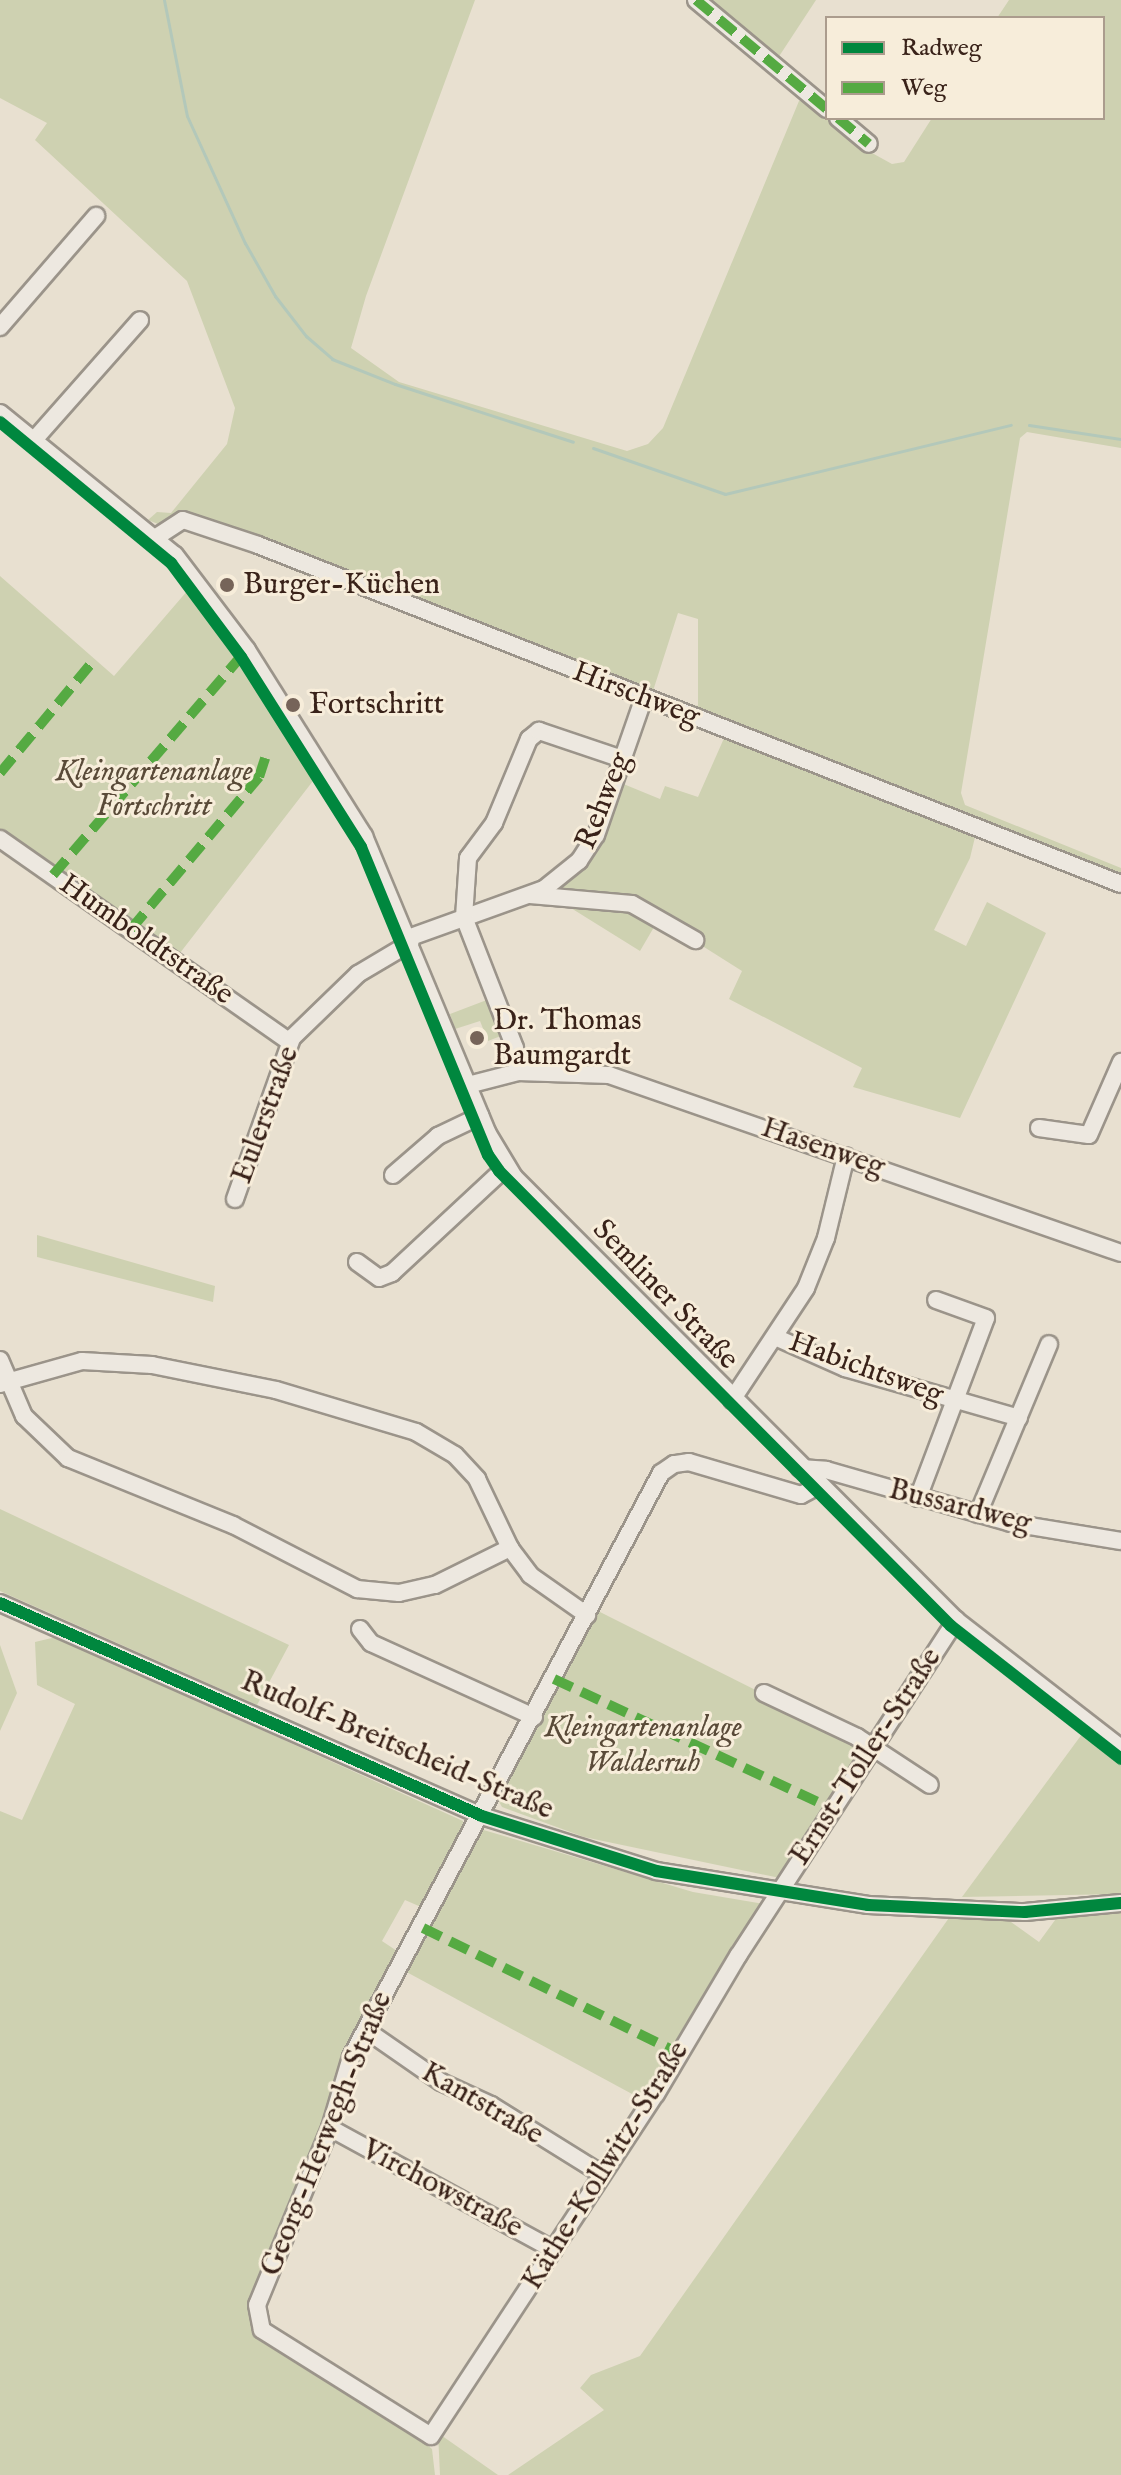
<!DOCTYPE html>
<meta charset="utf-8">
<style>
body{margin:0}
#map{position:relative;width:1121px;height:2475px;overflow:hidden;background:#e8e0d0;font-family:"IM FELL English",serif}
div>[style]{position:absolute}
.green>*{inset:0;background:#ced1b1}
.stream>*{height:3px;margin:-1.5px;padding:0 1.5px;transform-origin:1.5px;border-radius:1.5px;background:#b3c8ba}
.roads{filter:drop-shadow(2px 0 #9b948a) drop-shadow(-2px 0 #9b948a) drop-shadow(0 2px #9b948a) drop-shadow(0 -2px #9b948a)}
.minor>*{height:16px;margin:-8px;padding:0 8px;transform-origin:8px;border-radius:8px;background:#ede8e0}
.quiet>*{height:10px;margin-top:-5px;transform-origin:0;background:repeating-linear-gradient(90deg,#55aa42 0 20px,transparent 0 30px)}
.cycleway>*{height:12px;margin:-6px;padding:0 6px;transform-origin:6px;border-radius:6px;background:#00873e}
.dots>*{width:22px;height:22px;translate:-50% -50%;box-sizing:border-box;border:4px solid #f7edda;border-radius:50%}
span{translate:-50% -50%;white-space:nowrap;text-align:center;line-height:1.15;-webkit-text-stroke:6px #f7edda;paint-order:stroke}
.poi-label{font-size:30px;color:#392219}
.left{translate:0 -50%;text-align:left}
.street-label{font-size:30px;color:#392219}
.park-label{font-size:30px;color:#594a38;font-style:italic}
.legend{position:absolute;left:825px;top:16px;width:280px;height:104px;box-sizing:border-box;background:#f7edda;border:2px solid #ab9c8d;margin:0;padding:10px 14px;list-style:none;font-size:24px;color:#392219}
.legend li{display:flex;align-items:center;gap:16px;height:40px}
.legend b{width:40px;border:2px solid #ab9c8d}
</style>
<div id="map">
<div class="green">
<div style="clip-path:polygon(0 0,475px 0,366px 296px,351px 348px,399px 382px,627px 451px,648px 444px,663px 428px,799px 101px,806px 99px,854px 143px,892px 164px,904px 162px,932px 118px,1103px 118px,1103px 18px,997px 18px,1009px 0,1121px 0,1121px 448px,1027px 432px,1020px 438px,961px 793px,965px 805px,1121px 868px,1121px 877px,688px 711px,690px 704px,698px 706px,698px 619px,678px 613px,652px 694px,208px 520px,176px 514px,158px 524px,148px 520px,157px 512px,171px 513px,227px 444px,235px 408px,187px 281px,35px 140px,47px 123px,0 98px)"></div>
<div style="clip-path:polygon(701px 0,816px 0,776px 61px)"></div>
<div style="clip-path:polygon(0 576px,114px 676px,188px 590px,316px 777px,180px 953px,0 832px)"></div>
<div style="clip-path:polygon(725px 736px,976px 833px,970px 858px,934px 930px,966px 946px,987px 902px,1046px 933px,960px 1118px,853px 1087px,862px 1068px,729px 999px,742px 971px,704px 947px,657px 922px,640px 951px,550px 895px,585px 864px,621px 783px,660px 799px,665px 786px,698px 797px)"></div>
<div style="clip-path:polygon(492px 998px,506px 1034px,488px 1041px,480px 1021px,455px 1029px,450px 1014px)"></div>
<div style="clip-path:polygon(37px 1235px,215px 1286px,213px 1302px,37px 1257px)"></div>
<div style="clip-path:polygon(0 1509px,289px 1645px,257px 1705px,0 1591px)"></div>
<div style="clip-path:polygon(596px 1610px,867px 1746px,780px 1878px,584px 1837px,502px 1807px,497px 1798px)"></div>
<div style="clip-path:polygon(56px 1637px,463px 1821px,462px 1834px,430px 1895px,421px 1907px,405px 1900px,382px 1941px,400px 1953px,250px 2309px,258px 2332px,388px 2412px,432px 2449px,435px 2475px,0 2475px,0 1811px,22px 1820px,75px 1704px,37px 1685px,35px 1642px)"></div>
<div style="clip-path:polygon(0 1645px,17px 1693px,0 1731px)"></div>
<div style="clip-path:polygon(1085px 1730px,1121px 1756px,1121px 1894px,962px 1897px)"></div>
<div style="clip-path:polygon(480px 1829px,693px 1892px,764px 1904px,645px 2101px,401px 1969px)"></div>
<div style="clip-path:polygon(1121px 1910px,1121px 2475px,508px 2475px,604px 2410px,580px 2388px,591px 2375px,640px 2356px,951px 1915px,1004px 1917px,1039px 1942px,1058px 1916px)"></div>
<div style="clip-path:polygon(438px 2433px,498px 2475px,440px 2475px)"></div>
</div>
<div class="stream">
<div style="left:164px;top:0;width:118px;rotate:78.8deg"></div>
<div style="left:187px;top:116px;width:140px;rotate:65.5deg"></div>
<div style="left:245px;top:243px;width:61px;rotate:60.5deg"></div>
<div style="left:275px;top:296px;width:51px;rotate:52.2deg"></div>
<div style="left:306px;top:336px;width:35px;rotate:41deg"></div>
<div style="left:332px;top:359px;width:68px;rotate:21.6deg"></div>
<div style="left:395px;top:384px;width:187px;rotate:18deg"></div>
<div style="left:1029px;top:425px;width:93px;rotate:8.7deg"></div>
<div style="left:593px;top:448px;width:140px;rotate:19.2deg"></div>
<div style="left:725px;top:494px;width:294px;rotate:-13.6deg"></div>
</div>
<div class="roads">
<div class="minor">
<div style="left:696px;top:0;width:170px;rotate:39.8deg"></div>
<div style="left:838px;top:118px;width:40px;rotate:40deg"></div>
<div style="left:0;top:327px;width:147px;rotate:-49.1deg"></div>
<div style="left:0;top:413px;width:225px;rotate:39.1deg"></div>
<div style="left:175px;top:555px;width:119px;rotate:52.8deg"></div>
<div style="left:247px;top:650px;width:220px;rotate:57.8deg"></div>
<div style="left:364px;top:836px;width:321px;rotate:67.4deg"></div>
<div style="left:487px;top:1132px;width:52px;rotate:59deg"></div>
<div style="left:514px;top:1177px;width:626px;rotate:45.06deg"></div>
<div style="left:956px;top:1620px;width:209px;rotate:37.8deg"></div>
<div style="left:34px;top:440px;width:160px;rotate:-48.5deg"></div>
<div style="left:155px;top:538px;width:33px;rotate:-33deg"></div>
<div style="left:183px;top:520px;width:79px;rotate:18.4deg"></div>
<div style="left:258px;top:545px;width:927px;rotate:21.45deg"></div>
<div style="left:0;top:839px;width:354px;rotate:35deg"></div>
<div style="left:530px;top:895px;width:102px;rotate:5deg"></div>
<div style="left:632px;top:904px;width:73px;rotate:29.7deg"></div>
<div style="left:408px;top:938px;width:145px;rotate:-19.8deg"></div>
<div style="left:544px;top:889px;width:45px;rotate:-38.7deg"></div>
<div style="left:579px;top:861px;width:31px;rotate:-57deg"></div>
<div style="left:596px;top:835px;width:146px;rotate:-70.8deg"></div>
<div style="left:518px;top:1072px;width:24px;rotate:-97deg"></div>
<div style="left:515px;top:1048px;width:141px;rotate:-111.3deg"></div>
<div style="left:464px;top:917px;width:59px;rotate:-86.1deg"></div>
<div style="left:468px;top:858px;width:44px;rotate:-53.4deg"></div>
<div style="left:494px;top:823px;width:91px;rotate:-67.4deg"></div>
<div style="left:529px;top:739px;width:13px;rotate:-39deg"></div>
<div style="left:539px;top:731px;width:88px;rotate:18.6deg"></div>
<div style="left:468px;top:1085px;width:52px;rotate:-14.6deg"></div>
<div style="left:518px;top:1072px;width:91px;rotate:1.9deg"></div>
<div style="left:609px;top:1075px;width:542px;rotate:19.17deg"></div>
<div style="left:1039px;top:1128px;width:50px;rotate:8deg"></div>
<div style="left:1089px;top:1135px;width:80px;rotate:-66.3deg"></div>
<div style="left:393px;top:1175px;width:60px;rotate:-40.9deg"></div>
<div style="left:438px;top:1136px;width:47px;rotate:-25.5deg"></div>
<div style="left:235px;top:1199px;width:171px;rotate:-70.5deg"></div>
<div style="left:292px;top:1038px;width:92px;rotate:-44.1deg"></div>
<div style="left:358px;top:974px;width:61px;rotate:-30.8deg"></div>
<div style="left:357px;top:1262px;width:27px;rotate:36deg"></div>
<div style="left:379px;top:1278px;width:14px;rotate:-21deg"></div>
<div style="left:392px;top:1273px;width:157px;rotate:-42.9deg"></div>
<div style="left:775px;top:1337px;width:77px;rotate:23.9deg"></div>
<div style="left:845px;top:1368px;width:181px;rotate:16deg"></div>
<div style="left:0;top:1360px;width:61px;rotate:66.8deg"></div>
<div style="left:24px;top:1416px;width:61px;rotate:43.7deg"></div>
<div style="left:68px;top:1458px;width:178px;rotate:22.1deg"></div>
<div style="left:233px;top:1525px;width:140px;rotate:27.3deg"></div>
<div style="left:357px;top:1589px;width:42px;rotate:5.4deg"></div>
<div style="left:399px;top:1593px;width:37px;rotate:-13deg"></div>
<div style="left:435px;top:1585px;width:84px;rotate:-26.3deg"></div>
<div style="left:0;top:1384px;width:85px;rotate:-15.7deg"></div>
<div style="left:82px;top:1361px;width:70px;rotate:3.3deg"></div>
<div style="left:152px;top:1365px;width:126px;rotate:11.4deg"></div>
<div style="left:276px;top:1390px;width:146px;rotate:16.7deg"></div>
<div style="left:416px;top:1432px;width:45px;rotate:30.5deg"></div>
<div style="left:455px;top:1455px;width:33px;rotate:47deg"></div>
<div style="left:477px;top:1479px;width:76px;rotate:64.4deg"></div>
<div style="left:510px;top:1548px;width:34px;rotate:53deg"></div>
<div style="left:530px;top:1575px;width:70px;rotate:35.1deg"></div>
<div style="left:732px;top:1400px;width:134px;rotate:-56.5deg"></div>
<div style="left:806px;top:1288px;width:54px;rotate:-68.2deg"></div>
<div style="left:826px;top:1238px;width:84px;rotate:-76.3deg"></div>
<div style="left:800px;top:1468px;width:26px;rotate:4deg"></div>
<div style="left:826px;top:1470px;width:192px;rotate:16deg"></div>
<div style="left:1011px;top:1523px;width:111px;rotate:9.3deg"></div>
<div style="left:818px;top:1486px;width:19px;rotate:152deg"></div>
<div style="left:801px;top:1495px;width:117px;rotate:-163.6deg"></div>
<div style="left:689px;top:1462px;width:15px;rotate:172deg"></div>
<div style="left:674px;top:1464px;width:16px;rotate:145deg"></div>
<div style="left:661px;top:1473px;width:661px;rotate:117.96deg"></div>
<div style="left:351px;top:2057px;width:74px;rotate:106.5deg"></div>
<div style="left:330px;top:2128px;width:191px;rotate:112.4deg"></div>
<div style="left:257px;top:2305px;width:25px;rotate:79deg"></div>
<div style="left:262px;top:2330px;width:199px;rotate:32.1deg"></div>
<div style="left:431px;top:2436px;width:409px;rotate:-56.7deg"></div>
<div style="left:656px;top:2094px;width:161px;rotate:-59.3deg"></div>
<div style="left:738px;top:1956px;width:401px;rotate:-57deg"></div>
<div style="left:918px;top:1498px;width:192px;rotate:-69.3deg"></div>
<div style="left:986px;top:1318px;width:53px;rotate:-160.2deg"></div>
<div style="left:978px;top:1514px;width:184px;rotate:-67.3deg"></div>
<div style="left:0;top:1603px;width:527px;rotate:23.84deg"></div>
<div style="left:482px;top:1816px;width:182px;rotate:17.5deg"></div>
<div style="left:656px;top:1871px;width:215px;rotate:9.1deg"></div>
<div style="left:868px;top:1905px;width:157px;rotate:2.6deg"></div>
<div style="left:1025px;top:1912px;width:96px;rotate:-5.4deg"></div>
<div style="left:360px;top:1629px;width:18px;rotate:52deg"></div>
<div style="left:371px;top:1643px;width:179px;rotate:24.4deg"></div>
<div style="left:764px;top:1693px;width:103px;rotate:25.3deg"></div>
<div style="left:857px;top:1737px;width:87px;rotate:33.3deg"></div>
<div style="left:366px;top:2030px;width:91px;rotate:34.7deg"></div>
<div style="left:441px;top:2082px;width:55px;rotate:24.7deg"></div>
<div style="left:491px;top:2105px;width:131px;rotate:31.9deg"></div>
<div style="left:330px;top:2128px;width:255px;rotate:28.6deg"></div>
</div>
</div>
<div class="quiet">
<div style="left:696px;top:0;width:170px;rotate:39.8deg"></div>
<div style="left:838px;top:118px;width:40px;rotate:40deg"></div>
<div style="left:0;top:773px;width:148px;rotate:-50.2deg"></div>
<div style="left:53px;top:875px;width:291px;rotate:-49.3deg"></div>
<div style="left:131px;top:929px;width:199px;rotate:-49.9deg"></div>
<div style="left:259px;top:777px;width:20px;rotate:-72deg"></div>
<div style="left:554px;top:1679px;width:300px;rotate:25deg"></div>
<div style="left:423px;top:1928px;width:277px;rotate:26.1deg"></div>
</div>
<div class="cycleway">
<div style="left:0;top:422px;width:222px;rotate:39.5deg"></div>
<div style="left:171px;top:563px;width:117px;rotate:53.3deg"></div>
<div style="left:241px;top:657px;width:225px;rotate:57.7deg"></div>
<div style="left:361px;top:847px;width:333px;rotate:67.6deg"></div>
<div style="left:488px;top:1155px;width:19px;rotate:55deg"></div>
<div style="left:499px;top:1171px;width:641px;rotate:45.19deg"></div>
<div style="left:951px;top:1626px;width:216px;rotate:38deg"></div>
<div style="left:0;top:1603px;width:527px;rotate:23.84deg"></div>
<div style="left:482px;top:1816px;width:182px;rotate:17.5deg"></div>
<div style="left:656px;top:1871px;width:215px;rotate:9.1deg"></div>
<div style="left:868px;top:1905px;width:157px;rotate:2.6deg"></div>
<div style="left:1025px;top:1912px;width:96px;rotate:-5.4deg"></div>
</div>
<div class="dots">
<div style="left:227px;top:585px;background:#766459"></div>
<div style="left:293px;top:705px;background:#766459"></div>
<div style="left:477px;top:1038px;background:#766459"></div>
</div>
<div class="poi-label">
<span class="left" style="left:243px;top:585px">Burger-Küchen</span>
<span class="left" style="left:309px;top:705px">Fortschritt</span>
<span class="left" style="left:493px;top:1038px">Dr. Thomas<br>Baumgardt</span>
</div>
<div class="street-label">
<span style="left:636px;top:695px;rotate:21deg">Hirschweg</span>
<span style="left:604px;top:801px;rotate:-68deg">Rehweg</span>
<span style="left:146px;top:940px;rotate:35deg">Humboldtstraße</span>
<span style="left:266px;top:1115px;rotate:-70deg">Eulerstraße</span>
<span style="left:823px;top:1148px;rotate:19deg">Hasenweg</span>
<span style="left:665px;top:1295px;rotate:46deg">Semliner Straße</span>
<span style="left:866px;top:1369px;rotate:20deg">Habichtsweg</span>
<span style="left:960px;top:1507px;rotate:14deg">Bussardweg</span>
<span style="left:397px;top:1746px;rotate:23deg">Rudolf-Breitscheid-Straße</span>
<span style="left:866px;top:1757px;rotate:-57deg">Ernst-Toller-Straße</span>
<span style="left:482px;top:2104px;rotate:30deg">Kantstraße</span>
<span style="left:327px;top:2134px;rotate:-68deg">Georg-Herwegh-Straße</span>
<span style="left:606px;top:2166px;rotate:-58deg">Käthe-Kollwitz-Straße</span>
<span style="left:442px;top:2189px;rotate:28deg">Virchowstraße</span>
</div>
<div class="park-label">
<span style="left:154px;top:789px">Kleingartenanlage<br>Fortschritt</span>
<span style="left:643px;top:1745px">Kleingartenanlage<br>Waldesruh</span>
</div>
<ul class="legend">
<li><b style="height:10px;background:#00873e"></b>Radweg</li>
<li><b style="height:10px;background:#55aa42"></b>Weg</li>
</ul>
</div>
